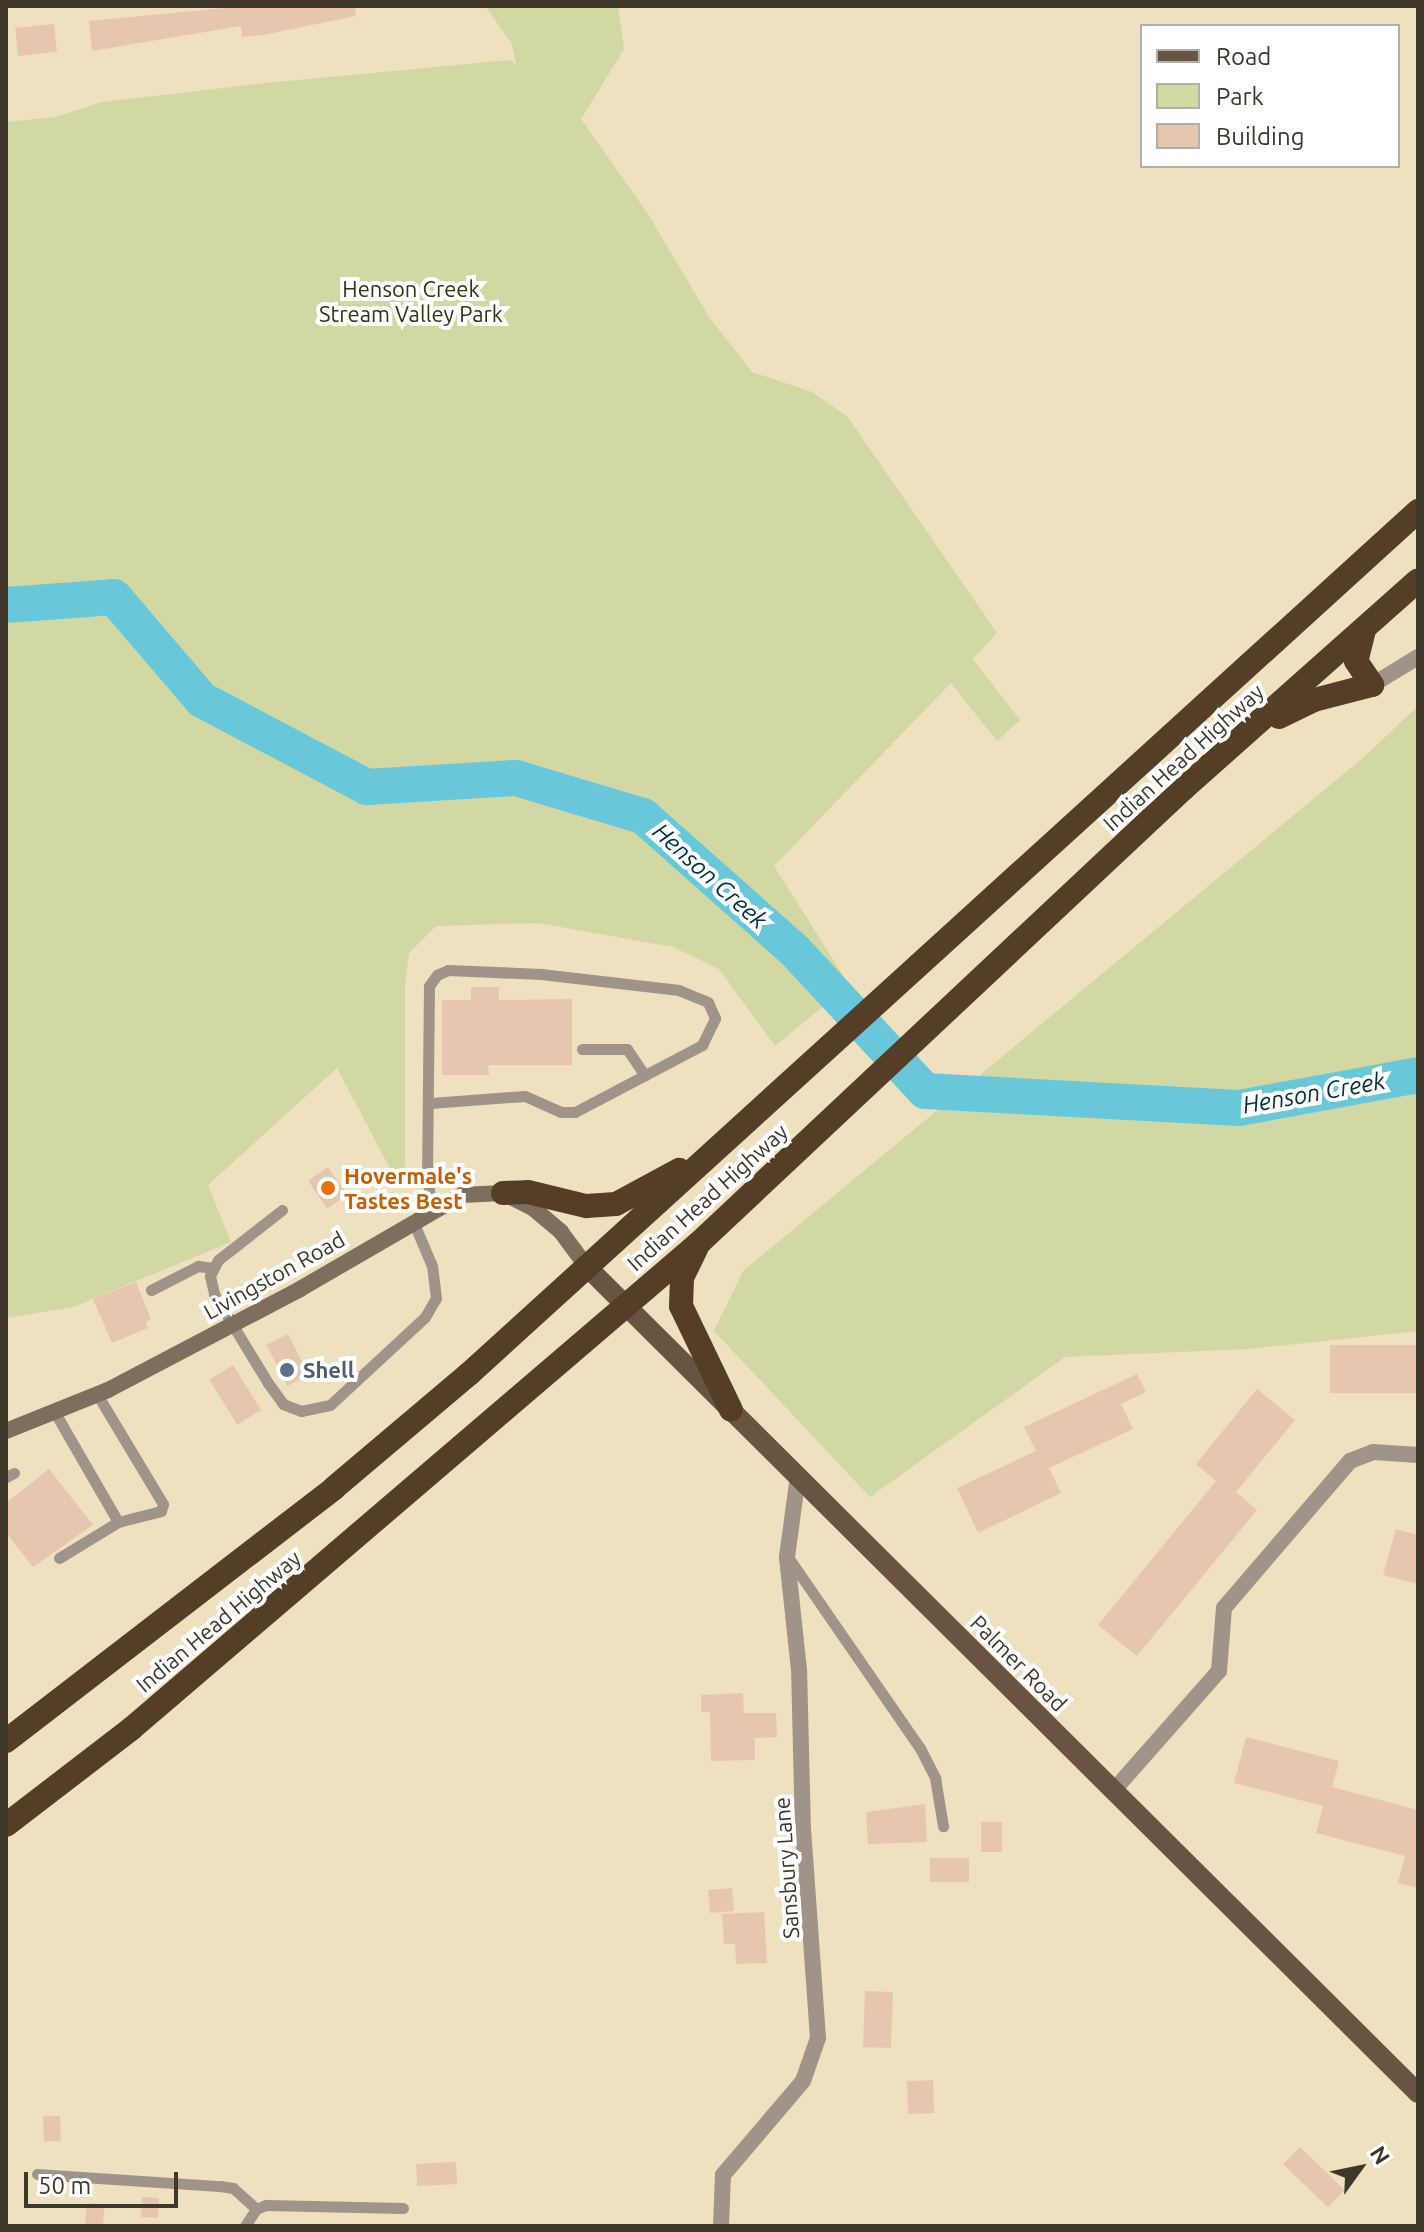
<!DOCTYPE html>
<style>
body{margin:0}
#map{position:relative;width:1424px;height:2232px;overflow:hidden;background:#efe0bf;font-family:Ubuntu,sans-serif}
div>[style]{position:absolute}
.green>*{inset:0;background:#d1d8a4}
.river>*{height:36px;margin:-18px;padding:0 18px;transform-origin:18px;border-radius:18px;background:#68c7d9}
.building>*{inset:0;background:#e6c6b0;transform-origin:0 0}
.lane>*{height:11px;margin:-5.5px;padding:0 5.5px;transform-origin:5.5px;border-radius:5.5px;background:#9f9489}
.street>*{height:16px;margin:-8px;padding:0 8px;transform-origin:8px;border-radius:8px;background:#9f9489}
.secondary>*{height:16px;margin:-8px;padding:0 8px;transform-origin:8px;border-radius:8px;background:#7f6e5e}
.primary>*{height:20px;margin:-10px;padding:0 10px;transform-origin:10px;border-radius:10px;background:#685440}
.highway>*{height:24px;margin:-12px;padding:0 12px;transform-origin:12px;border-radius:12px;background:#543e27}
.dots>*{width:22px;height:22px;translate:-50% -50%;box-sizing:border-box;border:4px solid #fff;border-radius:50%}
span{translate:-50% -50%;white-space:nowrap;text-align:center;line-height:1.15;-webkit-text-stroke:8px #fff;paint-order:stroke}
.park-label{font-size:22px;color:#313415}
.street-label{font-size:22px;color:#3e382a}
.food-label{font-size:22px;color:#c56008;font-weight:700}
.left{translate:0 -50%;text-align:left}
.service-label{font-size:22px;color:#4e5e75;font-weight:700}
.water-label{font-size:24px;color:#02323a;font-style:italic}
.frame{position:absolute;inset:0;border:8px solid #3e382a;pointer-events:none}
.legend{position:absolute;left:1140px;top:24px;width:260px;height:144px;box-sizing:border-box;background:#fff;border:2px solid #b2afaa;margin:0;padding:10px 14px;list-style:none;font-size:24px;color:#3e382a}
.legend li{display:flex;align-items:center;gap:16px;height:40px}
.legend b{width:40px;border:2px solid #b2afaa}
.north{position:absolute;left:1320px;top:2128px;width:80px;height:80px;-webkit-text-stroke:6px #fff;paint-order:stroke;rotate:57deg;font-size:22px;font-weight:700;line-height:32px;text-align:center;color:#3e382a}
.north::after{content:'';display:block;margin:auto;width:28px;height:36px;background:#3e382a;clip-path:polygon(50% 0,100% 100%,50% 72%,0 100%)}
.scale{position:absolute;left:24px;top:2172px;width:154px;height:36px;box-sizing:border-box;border:4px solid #3e382a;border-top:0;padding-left:10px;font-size:24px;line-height:28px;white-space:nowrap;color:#3e382a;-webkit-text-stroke:6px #fff;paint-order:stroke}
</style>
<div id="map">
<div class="green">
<div style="clip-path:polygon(485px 6px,618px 6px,624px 49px,581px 119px,648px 214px,709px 317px,752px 372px,812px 392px,847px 416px,997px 633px,973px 659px,1020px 720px,997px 741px,951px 683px,774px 866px,849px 985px,775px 1046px,719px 969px,673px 947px,538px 923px,436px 926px,409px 953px,405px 985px,405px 1167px,394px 1176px,337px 1068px,208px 1185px,231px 1242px,73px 1307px,6px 1318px,6px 122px,55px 117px,102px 102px,266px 83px,511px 60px,516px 65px,512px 44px)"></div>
<div style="clip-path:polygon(1418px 706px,1418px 1331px,1248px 1349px,1065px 1357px,870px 1497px,714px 1331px,743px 1271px,1364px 757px)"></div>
</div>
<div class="river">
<div style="left:6px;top:605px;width:108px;rotate:-4.2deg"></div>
<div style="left:114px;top:597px;width:135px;rotate:49.5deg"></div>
<div style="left:202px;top:700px;width:187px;rotate:27.8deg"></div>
<div style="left:367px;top:787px;width:149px;rotate:-3.5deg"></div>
<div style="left:516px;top:778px;width:133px;rotate:16.7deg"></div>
<div style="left:643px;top:816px;width:203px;rotate:41.6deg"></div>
<div style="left:795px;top:951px;width:191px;rotate:47.1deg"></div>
<div style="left:925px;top:1091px;width:314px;rotate:3.1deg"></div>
<div style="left:1239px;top:1108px;width:182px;rotate:-10.4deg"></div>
</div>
<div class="building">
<div style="clip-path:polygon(245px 6px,355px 6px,356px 16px,263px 35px,242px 37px,241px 26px,92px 51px,89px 21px)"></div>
<div style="left:54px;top:24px;width:28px;height:39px;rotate:84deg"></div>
<div style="clip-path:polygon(471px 987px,499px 987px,499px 1000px,572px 999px,572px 1065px,488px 1065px,489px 1075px,442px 1075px,442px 1000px,471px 1000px)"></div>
<div style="left:328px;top:1167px;width:34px;height:24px;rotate:56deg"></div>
<div style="clip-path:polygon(136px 1282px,151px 1319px,145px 1322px,148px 1328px,112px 1343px,93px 1299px)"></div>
<div style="left:288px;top:1334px;width:46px;height:24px;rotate:63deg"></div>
<div style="left:1418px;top:1345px;width:48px;height:88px;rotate:90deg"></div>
<div style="left:233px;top:1365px;width:53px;height:28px;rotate:58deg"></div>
<div style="clip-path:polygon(1137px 1374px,1146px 1392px,1121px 1404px,1133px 1429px,1049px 1468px,1061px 1493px,978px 1533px,957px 1488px,1036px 1451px,1024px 1427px)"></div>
<div style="clip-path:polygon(1257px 1389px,1295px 1420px,1236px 1492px,1257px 1510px,1137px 1656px,1098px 1625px,1216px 1481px,1196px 1464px)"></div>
<div style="clip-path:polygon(49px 1469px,93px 1525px,33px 1567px,6px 1533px,6px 1503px)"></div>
<div style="clip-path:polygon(1396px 1529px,1418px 1535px,1418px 1584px,1383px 1575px)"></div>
<div style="clip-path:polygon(743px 1693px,744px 1713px,776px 1713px,777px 1737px,755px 1738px,755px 1760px,711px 1761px,710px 1712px,701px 1712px,701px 1695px)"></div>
<div style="clip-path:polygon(1246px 1737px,1339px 1761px,1332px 1787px,1418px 1810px,1418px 1888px,1398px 1883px,1405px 1856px,1316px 1833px,1323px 1806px,1234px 1783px)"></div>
<div style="clip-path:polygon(925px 1804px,927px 1842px,868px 1844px,866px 1812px)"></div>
<div style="left:981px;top:1822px;width:21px;height:30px"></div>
<div style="left:930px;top:1858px;width:39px;height:24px"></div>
<div style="left:732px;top:1888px;width:23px;height:24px;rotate:85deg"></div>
<div style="clip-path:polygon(764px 1912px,767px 1963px,736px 1964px,735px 1944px,724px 1944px,722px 1914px)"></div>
<div style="left:865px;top:1991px;width:28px;height:56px;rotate:2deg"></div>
<div style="left:933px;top:2080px;width:33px;height:26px;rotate:88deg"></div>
<div style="left:60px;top:2116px;width:25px;height:17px;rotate:88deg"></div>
<div style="left:1300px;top:2147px;width:62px;height:24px;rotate:44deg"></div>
<div style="left:456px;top:2162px;width:22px;height:40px;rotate:87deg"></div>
<div style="left:142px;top:2197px;width:17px;height:20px;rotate:3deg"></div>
<div style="left:87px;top:2203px;width:18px;height:23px;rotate:6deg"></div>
</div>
<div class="lane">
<div style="left:582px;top:1049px;width:45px"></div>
<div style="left:627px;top:1049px;width:32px;rotate:56deg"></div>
<div style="left:431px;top:1103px;width:94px;rotate:-4.3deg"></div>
<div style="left:525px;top:1096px;width:39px;rotate:24deg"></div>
<div style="left:561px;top:1112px;width:14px"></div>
<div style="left:575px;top:1112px;width:144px;rotate:-27.8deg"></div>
<div style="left:702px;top:1045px;width:30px;rotate:-64deg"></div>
<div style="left:715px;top:1018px;width:17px;rotate:-114deg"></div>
<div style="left:708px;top:1002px;width:31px;rotate:-158deg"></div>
<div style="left:679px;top:990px;width:139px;rotate:-173.4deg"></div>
<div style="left:541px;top:974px;width:93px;rotate:-177.5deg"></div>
<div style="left:448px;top:970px;width:12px;rotate:156deg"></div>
<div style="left:437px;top:975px;width:14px;rotate:126deg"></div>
<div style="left:429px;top:986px;width:191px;rotate:90.6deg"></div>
<div style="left:427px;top:1177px;width:31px;rotate:81deg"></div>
<div style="left:282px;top:1210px;width:81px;rotate:142deg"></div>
<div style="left:218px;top:1260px;width:18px;rotate:117deg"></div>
<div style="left:210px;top:1276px;width:18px;rotate:77deg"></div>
<div style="left:214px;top:1294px;width:104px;rotate:58.8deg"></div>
<div style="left:268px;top:1383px;width:26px;rotate:54deg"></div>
<div style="left:283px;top:1404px;width:19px;rotate:21deg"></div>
<div style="left:301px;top:1411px;width:30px;rotate:-12deg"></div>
<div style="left:330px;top:1405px;width:129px;rotate:-42.8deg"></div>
<div style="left:425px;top:1317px;width:22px;rotate:-60deg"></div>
<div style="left:436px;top:1298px;width:32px;rotate:-97deg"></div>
<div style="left:432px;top:1266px;width:49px;rotate:-112.9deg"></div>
<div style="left:151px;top:1290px;width:53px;rotate:-27.1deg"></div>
<div style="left:198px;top:1266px;width:16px;rotate:7deg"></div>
<div style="left:54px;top:1411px;width:128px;rotate:60deg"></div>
<div style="left:118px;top:1522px;width:44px;rotate:-14.3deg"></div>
<div style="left:161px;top:1511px;width:7px;rotate:-74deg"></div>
<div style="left:163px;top:1504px;width:128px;rotate:-121deg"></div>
<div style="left:6px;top:1477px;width:9px;rotate:-27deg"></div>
<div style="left:788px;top:1557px;width:232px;rotate:55.4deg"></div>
<div style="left:920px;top:1748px;width:34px;rotate:63deg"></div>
<div style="left:935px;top:1778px;width:49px;rotate:80.5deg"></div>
<div style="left:59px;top:1558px;width:69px;rotate:-31.4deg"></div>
<div style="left:37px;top:2174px;width:183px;rotate:3.8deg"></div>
<div style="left:220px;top:2186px;width:13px;rotate:9deg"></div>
<div style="left:233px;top:2188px;width:31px;rotate:42deg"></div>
<div style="left:245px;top:2226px;width:20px;rotate:-57deg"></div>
<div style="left:256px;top:2209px;width:11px;rotate:-22deg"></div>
<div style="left:266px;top:2205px;width:137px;rotate:1.3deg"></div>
</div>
<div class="street">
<div style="left:1372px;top:685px;width:54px;rotate:-31.3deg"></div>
<div style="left:1114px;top:1790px;width:159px;rotate:-48.6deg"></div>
<div style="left:1219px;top:1671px;width:63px;rotate:-85.5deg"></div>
<div style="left:1224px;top:1608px;width:194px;rotate:-49.4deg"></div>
<div style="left:1350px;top:1461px;width:25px;rotate:-21deg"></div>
<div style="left:1373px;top:1452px;width:45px;rotate:3.8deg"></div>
<div style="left:721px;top:2226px;width:51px;rotate:-87.8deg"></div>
<div style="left:723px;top:2175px;width:123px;rotate:-49.6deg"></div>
<div style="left:803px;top:2081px;width:46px;rotate:-70.8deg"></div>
<div style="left:818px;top:2038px;width:208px;rotate:-94.1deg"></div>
<div style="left:803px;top:1831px;width:161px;rotate:-91.4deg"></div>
<div style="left:799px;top:1670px;width:114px;rotate:-96.1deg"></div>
<div style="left:787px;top:1557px;width:82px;rotate:-82.3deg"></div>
</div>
<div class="secondary">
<div style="left:6px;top:1431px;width:110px;rotate:-21.9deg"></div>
<div style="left:108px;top:1390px;width:217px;rotate:-27.7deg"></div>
<div style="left:300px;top:1289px;width:187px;rotate:-30.1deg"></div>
<div style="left:462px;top:1195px;width:41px;rotate:-2.8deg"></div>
<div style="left:503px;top:1193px;width:35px;rotate:27deg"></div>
<div style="left:534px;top:1209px;width:35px;rotate:40deg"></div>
<div style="left:561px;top:1232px;width:44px;rotate:53.4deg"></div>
</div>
<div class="primary">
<div style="left:587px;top:1267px;width:1172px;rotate:44.83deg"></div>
</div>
<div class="highway">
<div style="left:1364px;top:630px;width:32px;rotate:104deg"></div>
<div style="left:1356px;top:661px;width:29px;rotate:56deg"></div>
<div style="left:1279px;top:717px;width:39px;rotate:-26deg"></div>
<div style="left:1314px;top:700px;width:60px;rotate:-14.5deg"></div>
<div style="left:503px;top:1193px;width:25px;rotate:-2deg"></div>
<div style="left:528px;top:1192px;width:60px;rotate:13.6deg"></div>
<div style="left:586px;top:1206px;width:30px;rotate:-4deg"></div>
<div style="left:616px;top:1204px;width:72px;rotate:-28.4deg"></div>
<div style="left:696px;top:1249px;width:32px;rotate:116deg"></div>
<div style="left:682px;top:1278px;width:28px;rotate:92deg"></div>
<div style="left:681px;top:1306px;width:115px;rotate:64.3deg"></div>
<div style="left:6px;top:1741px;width:414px;rotate:-37.6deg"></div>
<div style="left:334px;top:1488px;width:177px;rotate:-40.2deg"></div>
<div style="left:469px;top:1374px;width:1283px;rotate:-42.28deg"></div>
<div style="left:6px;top:1825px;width:158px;rotate:-37.5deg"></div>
<div style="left:131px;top:1729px;width:748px;rotate:-40.55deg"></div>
<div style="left:699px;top:1243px;width:664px;rotate:-43.17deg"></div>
<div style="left:1183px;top:789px;width:314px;rotate:-41.6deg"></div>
</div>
<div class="dots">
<div style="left:328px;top:1188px;background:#e8710a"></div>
<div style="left:287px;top:1370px;background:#5c6f8a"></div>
</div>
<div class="park-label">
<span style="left:411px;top:301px">Henson Creek<br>Stream Valley Park</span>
</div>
<div class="street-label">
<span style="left:1183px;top:757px;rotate:-42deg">Indian Head Highway</span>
<span style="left:707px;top:1197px;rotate:-42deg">Indian Head Highway</span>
<span style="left:274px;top:1275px;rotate:-29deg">Livingston Road</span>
<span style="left:218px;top:1621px;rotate:-40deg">Indian Head Highway</span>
<span style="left:1019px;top:1663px;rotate:45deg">Palmer Road</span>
<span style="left:786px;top:1868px;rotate:-94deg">Sansbury Lane</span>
</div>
<div class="food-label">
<span class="left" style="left:344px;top:1188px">Hovermale's<br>Tastes Best</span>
</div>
<div class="service-label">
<span class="left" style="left:303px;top:1370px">Shell</span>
</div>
<div class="water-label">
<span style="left:710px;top:876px;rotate:42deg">Henson Creek</span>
<span style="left:1314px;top:1093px;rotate:-10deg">Henson Creek</span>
</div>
<div class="frame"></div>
<ul class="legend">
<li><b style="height:10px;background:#685440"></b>Road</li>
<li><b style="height:22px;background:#d1d8a4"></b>Park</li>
<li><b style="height:22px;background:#e6c6b0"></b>Building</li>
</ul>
<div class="north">N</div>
<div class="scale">50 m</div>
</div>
